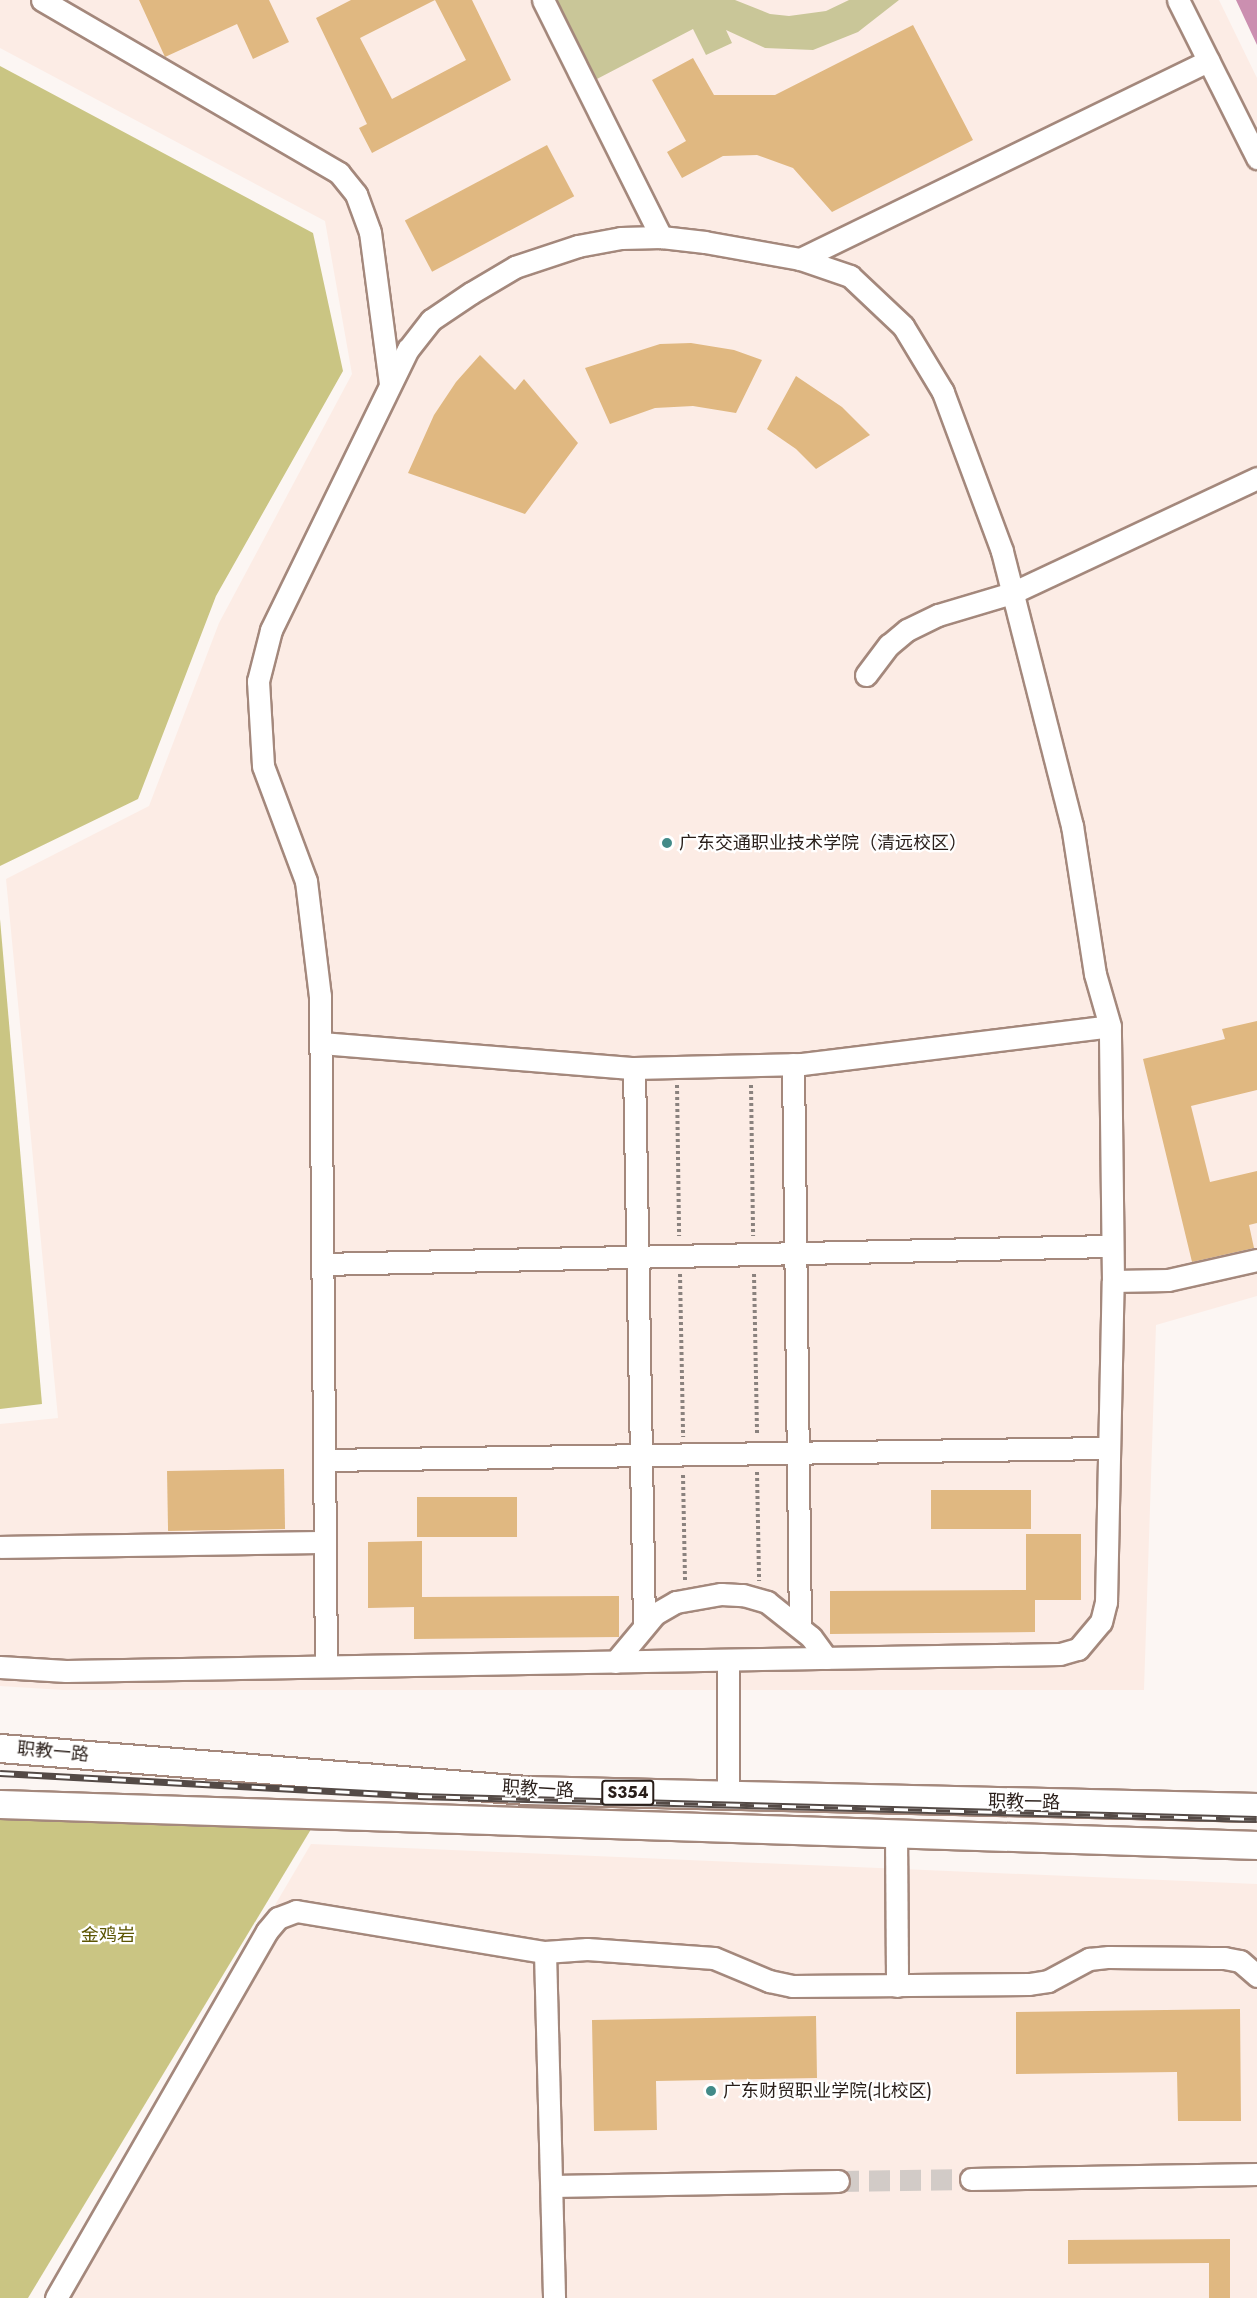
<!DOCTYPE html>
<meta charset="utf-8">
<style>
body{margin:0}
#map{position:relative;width:1257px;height:2298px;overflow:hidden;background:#fcf6f3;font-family:Jost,"Noto Sans SC",sans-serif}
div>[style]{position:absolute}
.built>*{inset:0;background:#fcece5}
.green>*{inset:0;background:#c9c698}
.forest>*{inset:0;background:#cac583}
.water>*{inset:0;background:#cb8fb0}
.building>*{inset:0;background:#e0b881;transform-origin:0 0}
.minor-tunnel>*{height:21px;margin-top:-10.5px;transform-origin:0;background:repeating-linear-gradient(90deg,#d2cbc7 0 21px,transparent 0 31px)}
.path>*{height:4px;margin-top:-2px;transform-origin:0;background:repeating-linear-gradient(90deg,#8a827e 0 3px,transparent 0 6px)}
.roads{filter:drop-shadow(2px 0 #a4887c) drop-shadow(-2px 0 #a4887c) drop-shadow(0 2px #a4887c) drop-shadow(0 -2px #a4887c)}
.minor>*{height:21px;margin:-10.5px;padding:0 10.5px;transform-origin:10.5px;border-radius:10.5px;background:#fff}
.major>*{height:27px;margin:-13.5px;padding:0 13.5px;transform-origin:13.5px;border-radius:13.5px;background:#fff}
.rail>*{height:7px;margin-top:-3.5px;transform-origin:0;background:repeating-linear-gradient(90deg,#fff 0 14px,#544a46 0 28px);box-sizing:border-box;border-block:2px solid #544a46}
.dots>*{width:16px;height:16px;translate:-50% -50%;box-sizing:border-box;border:3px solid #fff;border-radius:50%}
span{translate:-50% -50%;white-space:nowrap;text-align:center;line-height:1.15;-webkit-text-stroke:4.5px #fff;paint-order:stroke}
.shield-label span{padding:2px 4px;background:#fff;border:2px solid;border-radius:4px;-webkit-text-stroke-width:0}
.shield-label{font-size:16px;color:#291e19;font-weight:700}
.poi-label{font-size:18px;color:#291e19}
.left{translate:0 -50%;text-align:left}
.street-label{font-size:18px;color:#291e19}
.park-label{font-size:18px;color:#5c5503}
</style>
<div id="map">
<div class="built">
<div style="clip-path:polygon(0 0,1219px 0,1257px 78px,1257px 1296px,1156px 1325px,1144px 1690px,63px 1690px,0 1686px,0 1424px,58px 1418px,6px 879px,149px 806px,219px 623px,352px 374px,325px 221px,0 48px)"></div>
<div style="clip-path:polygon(311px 1844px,1257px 1884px,1257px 2298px,43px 2298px)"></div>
</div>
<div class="green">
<div style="clip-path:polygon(556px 0,735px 0,770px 14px,789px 16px,826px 11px,849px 0,899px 0,858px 32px,813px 50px,765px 48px,726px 30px,732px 43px,706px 55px,693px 29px,595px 80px)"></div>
</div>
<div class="forest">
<div style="clip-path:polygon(0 66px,313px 233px,343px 371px,216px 596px,138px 799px,0 866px)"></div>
<div style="clip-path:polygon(0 919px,42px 1404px,0 1409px)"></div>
<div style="clip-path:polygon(0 1789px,322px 1811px,28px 2298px,0 2298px)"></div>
</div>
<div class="water">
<div style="clip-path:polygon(1236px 0,1257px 0,1257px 45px)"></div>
</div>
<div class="building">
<div style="clip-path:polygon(139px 0,269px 0,289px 42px,253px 59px,237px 24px,165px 57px)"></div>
<div style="clip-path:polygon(evenodd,351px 0,472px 0,511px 80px,372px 153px,359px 128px,367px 124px,316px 18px,351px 0,435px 0,466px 60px,392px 99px,360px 38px,435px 0)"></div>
<div style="clip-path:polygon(913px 25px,973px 140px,832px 212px,793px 168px,757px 155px,723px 156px,682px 178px,667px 152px,686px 141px,652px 80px,693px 58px,714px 95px,775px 95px)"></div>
<div style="left:547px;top:145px;width:58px;height:161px;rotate:62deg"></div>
<div style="clip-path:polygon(691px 343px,734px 350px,762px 360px,736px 413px,693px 406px,655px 408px,610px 424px,585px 368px,660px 344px)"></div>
<div style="clip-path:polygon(480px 355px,515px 390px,524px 379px,578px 443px,525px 514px,408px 473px,434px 415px,456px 382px)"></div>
<div style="clip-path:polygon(796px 376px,842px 407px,870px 435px,816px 469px,796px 449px,767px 429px)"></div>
<div style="clip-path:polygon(1257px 1021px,1257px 1090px,1191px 1106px,1210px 1182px,1257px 1171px,1257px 1223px,1249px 1225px,1254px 1248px,1192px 1262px,1143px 1059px,1225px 1039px,1222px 1029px)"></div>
<div style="left:284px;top:1469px;width:60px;height:117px;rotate:89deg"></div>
<div style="left:1031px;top:1490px;width:39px;height:100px;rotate:90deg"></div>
<div style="left:417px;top:1497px;width:100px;height:40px"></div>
<div style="clip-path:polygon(1026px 1534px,1081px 1534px,1081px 1600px,1035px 1600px,1035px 1632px,830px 1634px,830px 1591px,1026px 1590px)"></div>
<div style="clip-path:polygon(422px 1541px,422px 1597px,619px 1596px,619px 1637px,414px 1639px,414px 1607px,368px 1608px,368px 1542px)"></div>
<div style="clip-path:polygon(1240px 2009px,1241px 2121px,1178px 2121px,1177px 2072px,1016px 2074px,1016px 2012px)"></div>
<div style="clip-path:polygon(816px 2016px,817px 2078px,656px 2081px,657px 2130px,594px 2131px,592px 2020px)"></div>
<div style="clip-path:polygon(1230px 2239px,1230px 2298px,1209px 2298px,1209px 2263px,1068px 2264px,1068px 2240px)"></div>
</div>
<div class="minor-tunnel">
<div style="left:838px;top:2181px;width:133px;rotate:-0.9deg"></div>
</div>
<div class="path">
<div style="left:677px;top:1085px;width:151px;rotate:89.2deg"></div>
<div style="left:751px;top:1085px;width:151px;rotate:89.2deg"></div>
<div style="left:680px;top:1274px;width:163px;rotate:88.9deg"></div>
<div style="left:754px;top:1274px;width:160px;rotate:88.9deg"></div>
<div style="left:757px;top:1472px;width:109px;rotate:88.9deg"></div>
<div style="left:683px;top:1475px;width:106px;rotate:88.9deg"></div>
</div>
<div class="roads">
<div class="minor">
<div style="left:42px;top:0;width:344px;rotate:30.2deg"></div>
<div style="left:339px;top:173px;width:27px;rotate:51deg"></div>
<div style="left:356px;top:194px;width:40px;rotate:69.8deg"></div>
<div style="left:370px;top:232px;width:153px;rotate:82.5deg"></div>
<div style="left:543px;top:0;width:265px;rotate:63.5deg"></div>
<div style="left:1178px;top:0;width:177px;rotate:63.4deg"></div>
<div style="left:800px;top:259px;width:454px;rotate:-25.9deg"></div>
<div style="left:866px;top:675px;width:38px;rotate:-53deg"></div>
<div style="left:889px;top:645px;width:23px;rotate:-40deg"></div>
<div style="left:907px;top:630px;width:34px;rotate:-26deg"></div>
<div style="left:938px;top:615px;width:77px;rotate:-16.6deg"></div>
<div style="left:1012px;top:593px;width:271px;rotate:-25.1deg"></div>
<div style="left:321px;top:1043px;width:314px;rotate:4.6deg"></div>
<div style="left:634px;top:1068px;width:168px;rotate:-1.4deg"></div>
<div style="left:802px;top:1064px;width:310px;rotate:-7deg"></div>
<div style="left:793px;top:1064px;width:563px;rotate:89.29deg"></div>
<div style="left:634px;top:1068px;width:556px;rotate:88.97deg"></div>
<div style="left:322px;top:1264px;width:790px;rotate:-1.31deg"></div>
<div style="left:1113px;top:1281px;width:55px;rotate:-1deg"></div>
<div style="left:1168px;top:1280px;width:91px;rotate:-12.7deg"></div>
<div style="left:324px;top:1460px;width:785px;rotate:-0.88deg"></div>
<div style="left:0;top:1547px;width:325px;rotate:-0.9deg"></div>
<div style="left:728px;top:1660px;width:135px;rotate:90deg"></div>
<div style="left:615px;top:1662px;width:62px;rotate:-50.2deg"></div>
<div style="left:655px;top:1614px;width:24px;rotate:-30deg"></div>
<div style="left:676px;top:1602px;width:46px;rotate:-10.1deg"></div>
<div style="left:721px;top:1594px;width:22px;rotate:3deg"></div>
<div style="left:743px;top:1595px;width:25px;rotate:16deg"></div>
<div style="left:767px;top:1602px;width:56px;rotate:38.5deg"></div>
<div style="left:811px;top:1637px;width:26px;rotate:54deg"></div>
<div style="left:0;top:1667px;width:66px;rotate:3.5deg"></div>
<div style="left:66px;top:1671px;width:994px;rotate:-0.98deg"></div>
<div style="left:1060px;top:1654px;width:19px;rotate:-16deg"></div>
<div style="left:1078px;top:1649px;width:35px;rotate:-50deg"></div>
<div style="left:1101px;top:1622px;width:21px;rotate:-76deg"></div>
<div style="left:1106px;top:1602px;width:321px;rotate:-88.8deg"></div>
<div style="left:1113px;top:1281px;width:255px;rotate:-90.7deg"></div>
<div style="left:1110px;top:1026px;width:54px;rotate:-106.1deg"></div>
<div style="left:1095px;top:974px;width:150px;rotate:-98.8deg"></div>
<div style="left:1072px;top:826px;width:284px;rotate:-104.3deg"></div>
<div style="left:1002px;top:551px;width:170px;rotate:-110.4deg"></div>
<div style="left:943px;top:392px;width:77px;rotate:-121.2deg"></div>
<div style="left:903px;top:326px;width:73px;rotate:-136.7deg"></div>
<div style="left:850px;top:276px;width:53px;rotate:-161.2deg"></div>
<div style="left:800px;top:259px;width:97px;rotate:-169.9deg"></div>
<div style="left:705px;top:242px;width:44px;rotate:-173.5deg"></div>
<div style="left:661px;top:237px;width:40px;rotate:178.6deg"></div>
<div style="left:621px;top:238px;width:44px;rotate:169.5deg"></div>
<div style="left:578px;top:246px;width:66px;rotate:161.6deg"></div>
<div style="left:515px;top:267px;width:51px;rotate:149.4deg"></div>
<div style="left:471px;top:293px;width:48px;rotate:146deg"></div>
<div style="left:431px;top:320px;width:37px;rotate:128deg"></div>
<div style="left:408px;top:349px;width:313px;rotate:116deg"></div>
<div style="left:271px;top:630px;width:53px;rotate:104.3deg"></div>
<div style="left:258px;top:681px;width:85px;rotate:86.6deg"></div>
<div style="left:263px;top:766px;width:123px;rotate:69.5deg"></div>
<div style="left:306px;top:881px;width:116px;rotate:83.1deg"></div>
<div style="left:320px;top:996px;width:670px;rotate:89.49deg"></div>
<div style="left:896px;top:1833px;width:153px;rotate:89.6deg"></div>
<div style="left:545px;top:1952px;width:346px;rotate:88.5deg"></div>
<div style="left:971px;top:2179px;width:286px;rotate:-1deg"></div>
<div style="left:552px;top:2186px;width:286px;rotate:-1deg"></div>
<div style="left:56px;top:2298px;width:423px;rotate:-60.1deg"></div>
<div style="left:267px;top:1931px;width:17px;rotate:-50deg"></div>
<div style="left:278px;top:1918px;width:19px;rotate:-21deg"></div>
<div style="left:296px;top:1911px;width:252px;rotate:9.4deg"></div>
<div style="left:545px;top:1952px;width:42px;rotate:-4.1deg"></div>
<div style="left:587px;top:1949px;width:127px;rotate:4.1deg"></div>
<div style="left:714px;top:1958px;width:60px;rotate:22.7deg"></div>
<div style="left:769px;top:1981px;width:24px;rotate:12deg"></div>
<div style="left:792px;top:1986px;width:237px;rotate:-0.5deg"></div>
<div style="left:1029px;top:1984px;width:19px;rotate:-9deg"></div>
<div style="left:1048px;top:1981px;width:47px;rotate:-28.2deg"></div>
<div style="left:1089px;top:1959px;width:20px;rotate:-6deg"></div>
<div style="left:1109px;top:1957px;width:115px;rotate:0.5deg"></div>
<div style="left:1224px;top:1958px;width:16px;rotate:11deg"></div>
<div style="left:1240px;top:1961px;width:23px;rotate:41deg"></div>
</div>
<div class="major">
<div style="left:0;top:1748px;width:529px;rotate:4.56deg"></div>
<div style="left:527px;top:1790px;width:730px;rotate:1.33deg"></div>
<div style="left:0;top:1804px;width:1258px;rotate:1.87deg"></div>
</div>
</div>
<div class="rail">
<div style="left:0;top:1773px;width:419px;rotate:3.1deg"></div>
<div style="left:418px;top:1796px;width:839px;rotate:1.57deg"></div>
</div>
<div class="dots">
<div style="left:667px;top:843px;background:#428a88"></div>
<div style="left:711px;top:2091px;background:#428a88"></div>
</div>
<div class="shield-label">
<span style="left:628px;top:1793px">S354</span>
</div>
<div class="poi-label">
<span class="left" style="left:679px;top:843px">广东交通职业技术学院（清远校区）</span>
<span class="left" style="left:723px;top:2091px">广东财贸职业学院(北校区)</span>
</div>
<div class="street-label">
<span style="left:53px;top:1752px;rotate:5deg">职教一路</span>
<span style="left:538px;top:1789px;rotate:3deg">职教一路</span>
<span style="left:1024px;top:1802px;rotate:1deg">职教一路</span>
</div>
<div class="park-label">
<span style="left:108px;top:1935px">金鸡岩</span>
</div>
</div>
